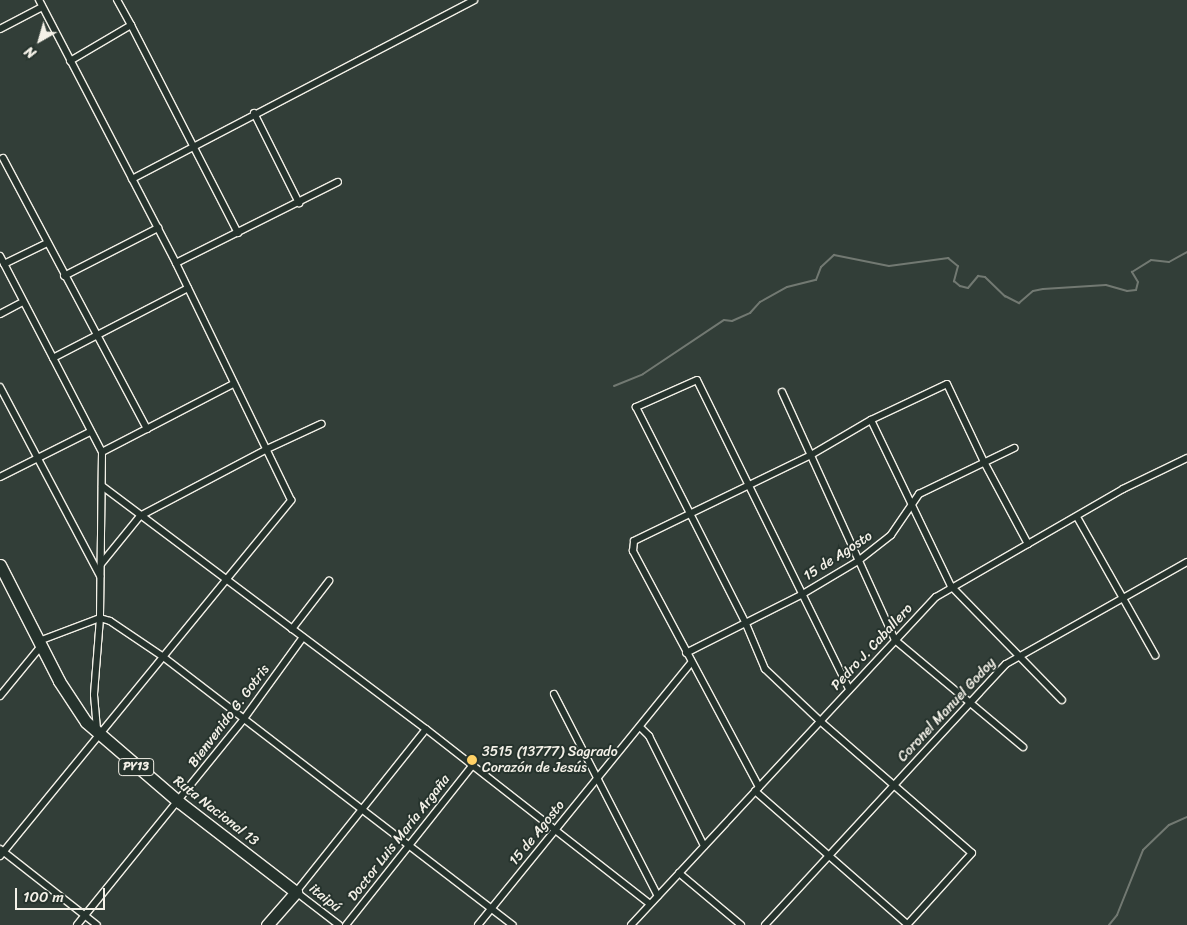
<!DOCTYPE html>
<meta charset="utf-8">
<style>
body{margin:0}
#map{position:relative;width:1187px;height:925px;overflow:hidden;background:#323e38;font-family:Sriracha,sans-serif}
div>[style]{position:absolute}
.stream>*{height:2px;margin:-1px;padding:0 1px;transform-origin:1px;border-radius:1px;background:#727972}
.roads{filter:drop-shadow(1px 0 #f4f1e8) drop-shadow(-1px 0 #f4f1e8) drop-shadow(0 1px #f4f1e8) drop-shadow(0 -1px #f4f1e8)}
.minor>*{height:6px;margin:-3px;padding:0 3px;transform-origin:3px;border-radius:3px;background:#26332d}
.trunk>*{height:11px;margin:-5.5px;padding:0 5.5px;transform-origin:5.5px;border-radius:5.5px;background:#26332d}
.dots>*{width:14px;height:14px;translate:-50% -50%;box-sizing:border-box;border:2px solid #26332d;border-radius:50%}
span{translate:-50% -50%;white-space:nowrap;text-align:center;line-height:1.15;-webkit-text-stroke:4px #26332d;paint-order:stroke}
.shield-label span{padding:1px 4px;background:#26332d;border:1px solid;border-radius:4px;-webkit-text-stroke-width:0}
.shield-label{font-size:12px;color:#f4f1e8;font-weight:700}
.street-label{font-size:14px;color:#f4f1e8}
.poi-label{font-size:14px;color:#f4f1e8}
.left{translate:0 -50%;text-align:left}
.north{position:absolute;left:15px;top:15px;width:50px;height:50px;-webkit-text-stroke:4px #26332d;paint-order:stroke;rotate:218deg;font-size:14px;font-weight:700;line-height:20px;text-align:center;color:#f4f1e8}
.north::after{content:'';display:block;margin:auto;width:18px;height:22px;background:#f4f1e8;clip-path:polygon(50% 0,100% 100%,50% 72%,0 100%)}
.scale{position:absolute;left:15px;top:888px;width:90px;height:22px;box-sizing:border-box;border:2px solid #f4f1e8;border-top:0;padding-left:6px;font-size:15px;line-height:18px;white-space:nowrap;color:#f4f1e8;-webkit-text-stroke:4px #26332d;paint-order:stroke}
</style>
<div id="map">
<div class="stream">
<div style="left:614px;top:386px;width:31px;rotate:-22deg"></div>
<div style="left:643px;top:374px;width:97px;rotate:-33.7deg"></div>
<div style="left:724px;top:320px;width:8px;rotate:7deg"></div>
<div style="left:732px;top:321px;width:20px;rotate:-24deg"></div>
<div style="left:750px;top:313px;width:15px;rotate:-48deg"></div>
<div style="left:760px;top:302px;width:31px;rotate:-29deg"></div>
<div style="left:787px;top:287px;width:30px;rotate:-14deg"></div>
<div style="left:816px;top:280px;width:14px;rotate:-69deg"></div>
<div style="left:821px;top:267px;width:18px;rotate:-43deg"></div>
<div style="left:834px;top:255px;width:56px;rotate:11.3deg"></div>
<div style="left:889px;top:266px;width:60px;rotate:-7.7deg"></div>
<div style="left:948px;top:258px;width:13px;rotate:39deg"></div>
<div style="left:958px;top:266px;width:16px;rotate:105deg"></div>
<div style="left:954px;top:281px;width:8px;rotate:40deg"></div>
<div style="left:960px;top:286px;width:8px;rotate:14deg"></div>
<div style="left:968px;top:288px;width:16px;rotate:-50deg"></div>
<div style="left:978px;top:276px;width:7px;rotate:8deg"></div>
<div style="left:985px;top:277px;width:28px;rotate:44deg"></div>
<div style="left:1005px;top:296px;width:16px;rotate:27deg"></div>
<div style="left:1019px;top:303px;width:18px;rotate:-41deg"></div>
<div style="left:1033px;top:291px;width:10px;rotate:-11deg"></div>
<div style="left:1043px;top:289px;width:63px;rotate:-3.6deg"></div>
<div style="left:1106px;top:285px;width:22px;rotate:16deg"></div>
<div style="left:1127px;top:291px;width:9px;rotate:-6deg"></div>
<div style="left:1136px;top:290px;width:8px;rotate:-76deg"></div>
<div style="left:1138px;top:282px;width:12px;rotate:-121deg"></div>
<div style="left:1132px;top:272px;width:22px;rotate:-32deg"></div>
<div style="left:1151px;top:260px;width:18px;rotate:6deg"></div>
<div style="left:1169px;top:262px;width:21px;rotate:-29deg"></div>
<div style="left:1109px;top:925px;width:13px;rotate:-51deg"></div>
<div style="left:1117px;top:915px;width:70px;rotate:-68.2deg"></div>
<div style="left:1143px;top:850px;width:36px;rotate:-44deg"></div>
<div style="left:1169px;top:825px;width:20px;rotate:-24deg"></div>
</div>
<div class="roads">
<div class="minor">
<div style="left:131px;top:25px;width:234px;rotate:62.8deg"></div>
<div style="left:0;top:29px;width:47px;rotate:-27.6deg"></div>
<div style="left:70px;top:61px;width:71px;rotate:-30.5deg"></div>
<div style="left:131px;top:25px;width:29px;rotate:-119deg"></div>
<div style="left:254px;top:113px;width:101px;rotate:63.4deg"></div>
<div style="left:3px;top:158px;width:307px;rotate:62deg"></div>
<div style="left:132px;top:179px;width:386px;rotate:-27.6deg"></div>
<div style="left:0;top:256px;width:221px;rotate:62.5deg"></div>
<div style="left:102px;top:452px;width:166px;rotate:90.7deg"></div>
<div style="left:100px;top:618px;width:77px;rotate:94.5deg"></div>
<div style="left:94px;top:695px;width:35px;rotate:85deg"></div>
<div style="left:176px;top:263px;width:181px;rotate:-26.6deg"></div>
<div style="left:4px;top:264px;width:48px;rotate:-26deg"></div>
<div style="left:64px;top:276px;width:106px;rotate:-27.1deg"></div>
<div style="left:0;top:314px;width:26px;rotate:-28deg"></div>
<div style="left:53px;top:358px;width:152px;rotate:-27.4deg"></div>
<div style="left:0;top:387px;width:214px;rotate:62.1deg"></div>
<div style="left:782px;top:392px;width:273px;rotate:65.5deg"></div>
<div style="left:895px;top:640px;width:167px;rotate:39.9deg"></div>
<div style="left:102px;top:452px;width:148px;rotate:-27.4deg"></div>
<div style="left:0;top:477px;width:101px;rotate:-26.6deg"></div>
<div style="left:102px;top:486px;width:405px;rotate:36.9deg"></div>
<div style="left:426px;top:729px;width:284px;rotate:38deg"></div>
<div style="left:1077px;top:517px;width:159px;rotate:60.5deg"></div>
<div style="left:1028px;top:544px;width:93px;rotate:-118.2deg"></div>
<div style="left:984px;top:462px;width:86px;rotate:-115.4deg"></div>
<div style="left:947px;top:384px;width:84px;rotate:154.7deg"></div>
<div style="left:871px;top:420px;width:184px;rotate:64.3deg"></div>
<div style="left:951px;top:586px;width:159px;rotate:45.8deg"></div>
<div style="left:101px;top:564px;width:62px;rotate:-50.9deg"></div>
<div style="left:140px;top:516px;width:144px;rotate:-27.8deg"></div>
<div style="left:267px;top:449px;width:60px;rotate:-24.8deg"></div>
<div style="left:292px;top:629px;width:61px;rotate:-52.4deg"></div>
<div style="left:39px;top:641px;width:65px;rotate:-20.7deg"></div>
<div style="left:100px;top:618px;width:10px;rotate:17deg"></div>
<div style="left:110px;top:621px;width:63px;rotate:33.9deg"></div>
<div style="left:162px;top:656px;width:442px;rotate:37.5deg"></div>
<div style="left:686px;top:653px;width:129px;rotate:-26.8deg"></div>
<div style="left:801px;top:595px;width:66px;rotate:-30.8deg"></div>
<div style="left:858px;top:561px;width:42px;rotate:-38.2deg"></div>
<div style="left:891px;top:535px;width:50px;rotate:-55.7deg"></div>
<div style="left:919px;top:494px;width:106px;rotate:-25.8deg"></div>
<div style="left:849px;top:689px;width:344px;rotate:-116.2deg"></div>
<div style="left:697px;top:380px;width:67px;rotate:156.1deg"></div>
<div style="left:636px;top:407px;width:243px;rotate:63.1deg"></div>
<div style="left:746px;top:624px;width:49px;rotate:67.1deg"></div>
<div style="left:765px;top:669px;width:76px;rotate:43.4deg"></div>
<div style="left:820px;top:721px;width:201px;rotate:41deg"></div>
<div style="left:972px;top:853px;width:97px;rotate:132.1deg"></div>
<div style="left:554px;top:694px;width:227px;rotate:62.8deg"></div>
<div style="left:0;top:696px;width:65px;rotate:-50.6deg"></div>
<div style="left:640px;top:727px;width:13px;rotate:45deg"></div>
<div style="left:649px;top:736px;width:123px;rotate:63.4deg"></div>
<div style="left:759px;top:787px;width:268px;rotate:-118.1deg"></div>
<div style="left:633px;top:551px;width:10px;rotate:-84deg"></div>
<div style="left:634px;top:541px;width:197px;rotate:-25.9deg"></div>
<div style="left:811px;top:455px;width:69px;rotate:-30.3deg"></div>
<div style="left:755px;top:791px;width:202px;rotate:41.2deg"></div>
<div style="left:0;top:849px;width:123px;rotate:38.1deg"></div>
<div style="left:0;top:856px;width:460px;rotate:-50.7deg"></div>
<div style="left:291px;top:500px;width:263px;rotate:-115.9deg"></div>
<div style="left:176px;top:263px;width:297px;rotate:-117.5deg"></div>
<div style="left:679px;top:873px;width:81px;rotate:40deg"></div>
<div style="left:77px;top:925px;width:264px;rotate:-51deg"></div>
<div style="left:243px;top:720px;width:102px;rotate:-54.1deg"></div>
<div style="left:339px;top:925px;width:54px;rotate:-142.5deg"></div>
<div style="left:296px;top:892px;width:208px;rotate:-51.4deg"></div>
<div style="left:346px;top:925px;width:203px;rotate:-51.6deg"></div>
<div style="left:478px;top:925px;width:338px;rotate:-50.9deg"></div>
<div style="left:631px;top:925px;width:448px;rotate:-47.1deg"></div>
<div style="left:936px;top:597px;width:216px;rotate:-30deg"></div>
<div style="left:1123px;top:489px;width:71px;rotate:-25.8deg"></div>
<div style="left:765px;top:925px;width:355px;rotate:-47.3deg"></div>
<div style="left:1006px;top:664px;width:208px;rotate:-29.4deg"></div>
</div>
<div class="trunk">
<div style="left:0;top:565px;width:130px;rotate:63deg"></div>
<div style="left:59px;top:681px;width:49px;rotate:56.6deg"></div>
<div style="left:86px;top:722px;width:123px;rotate:40.7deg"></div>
<div style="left:179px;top:802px;width:148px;rotate:37.6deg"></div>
<div style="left:296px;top:892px;width:44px;rotate:131.3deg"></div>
</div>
</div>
<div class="dots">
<div style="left:472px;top:760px;background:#ffd166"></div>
</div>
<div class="shield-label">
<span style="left:136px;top:767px">PY13</span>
</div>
<div class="street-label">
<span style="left:838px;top:556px;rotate:-33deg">15 de Agosto</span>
<span style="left:872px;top:647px;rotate:-47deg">Pedro J. Caballero</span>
<span style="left:947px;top:710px;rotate:-47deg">Coronel Manuel Godoy</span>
<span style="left:229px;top:716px;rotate:-53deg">Bienvenido G. Gotris</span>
<span style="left:216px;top:811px;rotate:38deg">Ruta Nacional 13</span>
<span style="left:537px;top:833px;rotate:-51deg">15 de Agosto</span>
<span style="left:399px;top:838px;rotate:-52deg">Doctor Luis María Argaña</span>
<span style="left:325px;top:898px;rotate:38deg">itaipú</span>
</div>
<div class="poi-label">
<span class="left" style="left:482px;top:760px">3515 (13777) Sagrado<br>Corazón de Jesús</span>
</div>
<div class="north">N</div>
<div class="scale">100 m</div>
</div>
